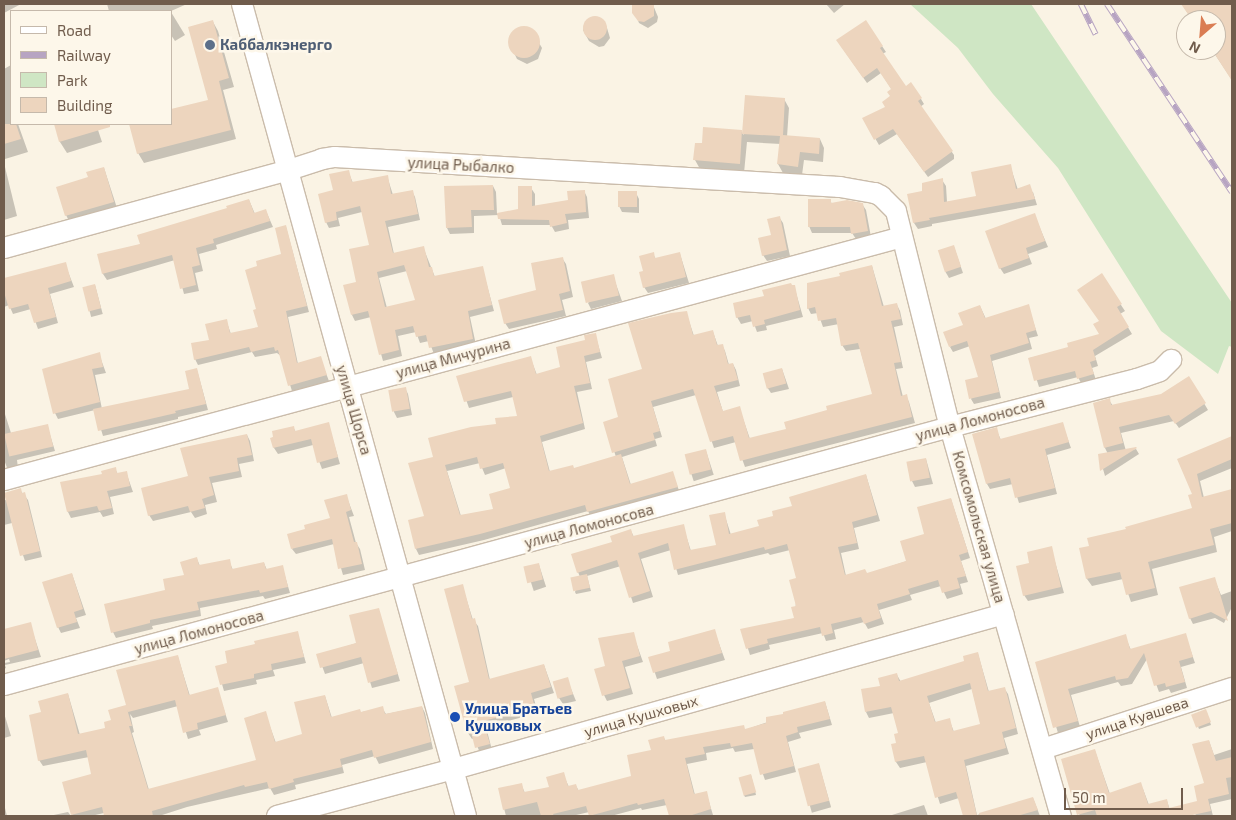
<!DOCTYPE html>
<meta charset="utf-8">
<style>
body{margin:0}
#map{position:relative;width:1236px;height:820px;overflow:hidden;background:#faf3e4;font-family:"Exo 2",sans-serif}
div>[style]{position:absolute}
.green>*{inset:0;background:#cfe6c4}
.shadow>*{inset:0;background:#0003;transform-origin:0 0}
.building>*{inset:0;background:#edd5be;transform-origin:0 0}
.round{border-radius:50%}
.roads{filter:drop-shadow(1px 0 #cabcab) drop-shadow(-1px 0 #cabcab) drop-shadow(0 1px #cabcab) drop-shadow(0 -1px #cabcab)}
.minor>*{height:20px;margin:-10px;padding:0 10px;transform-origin:10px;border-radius:10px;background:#fff}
.rail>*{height:5.5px;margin-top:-2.75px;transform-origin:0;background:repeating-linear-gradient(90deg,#fdf7ea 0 11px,#b7a4c2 0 22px);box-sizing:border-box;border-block:1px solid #b7a4c2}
.dots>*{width:14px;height:14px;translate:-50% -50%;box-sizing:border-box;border:2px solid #fdf7ea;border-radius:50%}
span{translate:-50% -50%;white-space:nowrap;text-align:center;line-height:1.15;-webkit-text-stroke:5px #fdf7ea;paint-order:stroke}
.service-label{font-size:15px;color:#4e5e75;font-weight:700}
.left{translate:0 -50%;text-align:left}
.street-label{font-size:15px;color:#705c4c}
.transit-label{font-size:15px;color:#164399;font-weight:700}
.frame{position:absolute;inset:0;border:5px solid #705c4c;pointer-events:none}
.legend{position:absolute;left:10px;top:10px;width:162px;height:115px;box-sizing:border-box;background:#fdf7ea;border:1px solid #c5b9ab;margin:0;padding:6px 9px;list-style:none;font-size:15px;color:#705c4c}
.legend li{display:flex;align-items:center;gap:10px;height:25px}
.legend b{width:25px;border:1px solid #c5b9ab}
.north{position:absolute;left:1176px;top:10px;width:50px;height:50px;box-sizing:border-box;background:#fdf7ea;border:1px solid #c5b9ab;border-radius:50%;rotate:207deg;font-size:14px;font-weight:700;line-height:20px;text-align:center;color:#705c4c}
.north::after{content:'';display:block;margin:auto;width:18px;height:22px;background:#da7d53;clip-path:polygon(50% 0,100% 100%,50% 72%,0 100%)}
.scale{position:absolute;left:1064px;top:788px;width:119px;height:22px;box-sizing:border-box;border:2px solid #705c4c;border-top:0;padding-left:6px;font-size:15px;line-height:18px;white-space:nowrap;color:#705c4c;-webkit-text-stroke:4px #fdf7ea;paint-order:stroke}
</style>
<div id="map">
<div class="green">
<div style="clip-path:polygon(910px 4px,1031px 4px,1232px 303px,1232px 347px,1229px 346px,1218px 374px,1161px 331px,1058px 168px,993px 94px,958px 48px)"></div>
</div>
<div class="shadow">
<div style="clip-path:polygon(4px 4px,21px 4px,4px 13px)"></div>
<div style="clip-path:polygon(107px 4px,187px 4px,171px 11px,109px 11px)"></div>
<div style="clip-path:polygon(636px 4px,653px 5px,658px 17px,657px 22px,648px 28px,639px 23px,633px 8px)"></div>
<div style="clip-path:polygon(826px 4px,845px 4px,834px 13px)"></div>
<div style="clip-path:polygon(1182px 4px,1232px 4px,1232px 80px,1212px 50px,1216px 50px,1216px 20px,1192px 20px)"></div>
<div style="clip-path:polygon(171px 12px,185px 35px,175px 41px,171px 35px)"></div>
<div style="clip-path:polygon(595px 17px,604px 21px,607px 28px,610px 38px,604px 46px,599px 47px,589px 41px,583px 30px,587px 20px)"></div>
<div style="clip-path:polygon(213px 22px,218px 31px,234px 87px,223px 90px,236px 139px,144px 163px,138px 153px,130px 124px,171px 124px,210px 101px)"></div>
<div style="clip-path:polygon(866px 22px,886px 52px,882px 54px,905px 87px,921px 99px,924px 104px,920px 107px,954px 155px,954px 159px,928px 177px,897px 134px,879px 145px,864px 119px,886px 108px,892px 90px,881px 73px,867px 83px,841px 46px)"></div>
<div style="clip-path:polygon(522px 28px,532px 31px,542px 48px,538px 59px,527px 64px,517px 59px,509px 42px,513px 32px)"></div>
<div style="clip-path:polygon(11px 65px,11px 124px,18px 124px,28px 152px,5px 159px,4px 69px)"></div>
<div style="clip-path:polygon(746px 97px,784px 99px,789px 108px,787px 137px,820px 139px,824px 148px,823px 162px,804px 160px,802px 175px,783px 173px,778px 164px,781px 144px,747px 142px,744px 173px,700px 169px,695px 160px,703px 145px,741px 131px,744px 135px)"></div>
<div style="clip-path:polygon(55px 124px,96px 124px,102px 142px,67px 153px,60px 142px)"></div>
<div style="clip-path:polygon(4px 163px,17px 216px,4px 220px)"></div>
<div style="clip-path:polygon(1010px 165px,1018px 190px,1033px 192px,1037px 205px,932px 224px,932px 226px,918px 229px,914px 223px,923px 192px,942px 180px,946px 186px,947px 202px,978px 197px)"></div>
<div style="clip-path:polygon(104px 168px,117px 208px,69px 221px,66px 215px,89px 177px)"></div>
<div style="clip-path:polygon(evenodd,348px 171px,353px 183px,387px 176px,393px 195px,412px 191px,415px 197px,420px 220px,388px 227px,394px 254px,423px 247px,435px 277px,482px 267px,494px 311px,470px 317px,476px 345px,434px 354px,429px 341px,420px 343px,416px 332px,398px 336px,402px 356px,383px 361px,371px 317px,355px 321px,352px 315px,357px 282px,371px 246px,362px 212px,338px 218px,340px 226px,329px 228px,326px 222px,335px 191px,348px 171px,407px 271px,416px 301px,387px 308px,379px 278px,407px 271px)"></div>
<div style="clip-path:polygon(493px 186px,496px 192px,497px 214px,519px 210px,531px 188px,535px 194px,535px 207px,569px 201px,584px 191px,587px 197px,589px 218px,568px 220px,569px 229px,555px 232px,551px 225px,502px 225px,499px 215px,474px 216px,474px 233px,450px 234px,447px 228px)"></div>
<div style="clip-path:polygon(636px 193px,639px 199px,639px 213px,622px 212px,619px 206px)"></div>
<div style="clip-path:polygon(249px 200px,255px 214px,266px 211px,273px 227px,216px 245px,217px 249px,199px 254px,203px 271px,195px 273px,199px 291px,184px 294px,175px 260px,107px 280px,103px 274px,99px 255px,142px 244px)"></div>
<div style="clip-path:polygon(830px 200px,832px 204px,862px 204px,866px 210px,871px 237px,856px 239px,852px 233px,812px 233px,809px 226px)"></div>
<div style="clip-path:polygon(1034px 214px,1048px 247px,1028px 254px,1032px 264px,1004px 274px,1000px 268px)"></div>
<div style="clip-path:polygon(779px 217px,783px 223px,790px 256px,767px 261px,763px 255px)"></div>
<div style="clip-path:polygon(286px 227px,309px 312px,288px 317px,298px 364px,320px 358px,329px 381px,292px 391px,281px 356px,277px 353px,255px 357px,252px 352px,198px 365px,195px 359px,226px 320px,231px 334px,259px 328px,257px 310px,283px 255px)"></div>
<div style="clip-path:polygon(954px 247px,963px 273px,949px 278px,945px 271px)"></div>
<div style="clip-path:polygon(653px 254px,656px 259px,680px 254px,689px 283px,648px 293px,644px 287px,644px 272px)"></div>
<div style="clip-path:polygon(562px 258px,566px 264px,573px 297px,562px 300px,566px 316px,509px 329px,505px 323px,538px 290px)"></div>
<div style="clip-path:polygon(65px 264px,74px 287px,50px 294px,58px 323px,38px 329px,31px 309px,13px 314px,9px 305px,4px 307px,4px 280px)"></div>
<div style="clip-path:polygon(evenodd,872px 266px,884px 307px,897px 305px,900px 311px,903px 325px,894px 327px,903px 368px,896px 369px,903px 397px,906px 396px,909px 402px,915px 423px,745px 467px,736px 442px,714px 448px,696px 395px,653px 407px,662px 437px,655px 439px,657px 446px,622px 457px,631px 485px,672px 472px,680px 493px,591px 517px,588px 511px,484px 540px,419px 555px,416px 549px,425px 517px,435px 458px,497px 425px,519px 417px,513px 397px,469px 408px,458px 377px,530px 357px,537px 375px,562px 368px,595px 334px,602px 358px,586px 362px,592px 389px,577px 392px,585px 429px,542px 442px,550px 472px,574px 469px,616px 457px,605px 423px,620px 418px,643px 370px,686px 312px,694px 336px,713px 332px,718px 346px,722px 345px,725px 351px,729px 365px,733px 364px,736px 370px,740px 386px,717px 392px,723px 412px,739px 407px,750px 439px,787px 430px,873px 395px,860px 349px,846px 351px,842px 345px,839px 324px,823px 327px,818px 313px,811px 314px,808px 308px,841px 277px,872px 266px,480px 463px,485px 475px,506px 468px,512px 489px,495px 510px,461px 516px,447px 471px,480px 463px)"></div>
<div style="clip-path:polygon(1101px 275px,1125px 311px,1120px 314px,1132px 334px,1095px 356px,1098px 366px,1092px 368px,1096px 380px,1082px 385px,1078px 377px,1039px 387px,1030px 358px,1069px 348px,1101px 334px)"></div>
<div style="clip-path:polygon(613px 276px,622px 301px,591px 309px,588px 303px)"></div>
<div style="left:95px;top:285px;width:30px;height:12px;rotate:75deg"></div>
<div style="clip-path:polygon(794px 286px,803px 317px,766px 326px,767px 330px,757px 332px,753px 321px,741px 324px,737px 317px,765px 297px)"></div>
<div style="clip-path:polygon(980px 306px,986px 319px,1028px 306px,1038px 336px,1029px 338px,1032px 349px,992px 361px,1001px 398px,974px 404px,971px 399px,980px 377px,970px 346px,953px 352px,950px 347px)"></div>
<div style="clip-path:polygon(99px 354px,106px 373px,95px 375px,102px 409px,191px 390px,197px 370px,208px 410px,178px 417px,178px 419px,103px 436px,95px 410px,58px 419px,55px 413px)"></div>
<div style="clip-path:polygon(782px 369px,789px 389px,771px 393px,767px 387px)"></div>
<div style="clip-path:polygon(1189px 378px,1208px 410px,1179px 428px,1174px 421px,1121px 433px,1126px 451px,1136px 449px,1139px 454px,1105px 476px,1099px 455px,1108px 454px,1105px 448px,1109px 400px,1113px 406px,1161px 395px)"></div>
<div style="clip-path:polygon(405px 388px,408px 394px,412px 415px,397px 418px,394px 412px,390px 391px)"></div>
<div style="clip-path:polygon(4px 411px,11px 433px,47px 425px,55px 451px,17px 460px,18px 468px,8px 470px,4px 460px)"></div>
<div style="clip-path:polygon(328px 423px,340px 464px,322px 469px,313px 445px,278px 454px,274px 448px,272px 438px,293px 427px,296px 432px)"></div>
<div style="clip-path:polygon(1062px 423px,1071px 448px,1047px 455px,1057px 494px,1019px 503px,1013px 484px,990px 489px,987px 484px,996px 429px,1001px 440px)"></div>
<div style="clip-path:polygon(247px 435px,250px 441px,254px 461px,239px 464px,242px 477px,212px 483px,217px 502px,205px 505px,207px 514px,195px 518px,191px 512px,153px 521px,149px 515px,189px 477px)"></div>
<div style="clip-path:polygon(1232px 437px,1232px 468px,1200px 481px,1204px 498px,1232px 490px,1232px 531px,1214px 537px,1217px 552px,1152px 569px,1158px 595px,1131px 602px,1123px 579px,1092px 586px,1087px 579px,1091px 547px,1128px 530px,1193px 509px,1194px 495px,1178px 460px)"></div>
<div style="left:706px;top:451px;width:25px;height:21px;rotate:72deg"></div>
<div style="clip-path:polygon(926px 459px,933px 484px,915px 487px,912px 481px)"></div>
<div style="clip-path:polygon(115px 469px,118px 474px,126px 472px,133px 492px,110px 497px,114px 514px,103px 517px,100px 512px,71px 518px,68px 512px,62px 483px,103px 475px)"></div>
<div style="clip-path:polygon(866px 475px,880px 521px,854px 528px,859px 549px,841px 553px,846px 576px,867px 574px,907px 561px,951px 499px,970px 558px,961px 561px,968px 582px,960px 584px,963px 594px,947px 599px,941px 586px,910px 595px,912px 600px,879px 610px,884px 624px,868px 629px,864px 622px,834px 630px,836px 639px,826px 641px,823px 633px,769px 645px,770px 649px,750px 655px,742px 630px,795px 619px,797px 579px,790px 550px,770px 555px,768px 553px,678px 575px,671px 550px,641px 559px,653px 597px,633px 603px,621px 566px,587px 576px,591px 591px,576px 594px,575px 592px,580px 577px,578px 572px,631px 531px,634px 537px,683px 526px,691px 551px,717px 546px,724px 513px,731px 535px,760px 527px,793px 507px)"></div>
<div style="clip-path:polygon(20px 490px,28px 500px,42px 557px,25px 561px,12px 523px,4px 525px,4px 501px)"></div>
<div style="clip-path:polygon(346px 495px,354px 516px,349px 517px,356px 543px,360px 549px,365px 570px,343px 575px,334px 544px,296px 554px,292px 549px,306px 530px,331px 519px)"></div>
<div style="clip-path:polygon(1051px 548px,1064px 593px,1028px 601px,1024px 595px,1031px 563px)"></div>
<div style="clip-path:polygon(197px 559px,200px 566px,229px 561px,233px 570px,264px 563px,267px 570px,282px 566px,290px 593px,265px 599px,263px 596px,200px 608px,201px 616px,152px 626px,153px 629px,116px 638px,113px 632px,186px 576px)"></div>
<div style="left:539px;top:565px;width:23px;height:13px;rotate:72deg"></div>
<div style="clip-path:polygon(72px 574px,86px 615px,76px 618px,80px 628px,61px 633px,58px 627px)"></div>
<div style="clip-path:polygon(1214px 578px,1221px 595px,1232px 591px,1232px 607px,1224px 623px,1215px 618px,1193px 624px,1190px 618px)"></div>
<div style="clip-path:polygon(462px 585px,473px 620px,478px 626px,490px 680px,544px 665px,554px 693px,534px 699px,538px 713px,486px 727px,492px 750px,480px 753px,474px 738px,472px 739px,468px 733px,456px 687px,471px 683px)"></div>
<div style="clip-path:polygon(378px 609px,400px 681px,372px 688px,364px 663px,325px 674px,318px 655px,357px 643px)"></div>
<div style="clip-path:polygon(30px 624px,41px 657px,5px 665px,6px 668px,4px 669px,4px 663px,10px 662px,9px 659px,4px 661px,4px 631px)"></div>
<div style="clip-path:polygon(714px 630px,725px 660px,657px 679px,650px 658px,672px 651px)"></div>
<div style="clip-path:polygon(297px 632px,306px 663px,273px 670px,275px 676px,256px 680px,257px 684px,224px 691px,217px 667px,229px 664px,257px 645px)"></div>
<div style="clip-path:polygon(633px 634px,643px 662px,625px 667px,633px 694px,607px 701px,604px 695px,607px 667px)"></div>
<div style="clip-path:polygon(1185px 634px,1195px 663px,1181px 667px,1187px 688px,1171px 693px,1169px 689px,1159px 692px,1147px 659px,1132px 684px,1121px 686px,1118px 682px,1071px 695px,1080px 727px,1058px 733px,1037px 663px,1125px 636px,1131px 650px)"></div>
<div style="clip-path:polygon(evenodd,978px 654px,989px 692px,1004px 688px,1008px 694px,1018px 734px,1004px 738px,1009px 754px,966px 766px,977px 815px,1033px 798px,1040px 816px,964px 816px,959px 798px,940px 804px,927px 762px,900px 768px,896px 762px,892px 745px,898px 744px,899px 734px,894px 713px,869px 718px,866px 712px,882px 687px,897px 675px,901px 682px,965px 662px,978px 654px,972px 689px,981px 725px,954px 732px,949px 719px,936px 723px,929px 703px,972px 689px)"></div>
<div style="clip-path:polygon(178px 657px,190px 696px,217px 688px,228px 722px,199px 730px,201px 735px,188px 739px,178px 706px,133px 718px,130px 714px,134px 732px,132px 733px,149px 790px,258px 761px,265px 713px,276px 743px,303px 735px,325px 696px,332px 718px,382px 708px,386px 714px,422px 707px,425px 713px,433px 749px,379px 764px,375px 756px,342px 765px,344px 773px,295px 785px,296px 789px,274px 795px,270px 788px,187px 807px,159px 816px,105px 816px,104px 813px,91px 816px,73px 816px,72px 814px,93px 775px,89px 757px,43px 766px,39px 760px,42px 713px,68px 694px,80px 735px,107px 729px)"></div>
<div style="clip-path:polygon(567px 679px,576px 701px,563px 704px,559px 698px)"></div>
<div style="clip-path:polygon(825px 702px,832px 725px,799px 733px,801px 738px,788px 742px,796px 772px,765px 780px,754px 749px,735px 752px,733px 748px,706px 753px,707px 760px,687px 764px,695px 795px,706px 792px,713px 815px,670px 816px,667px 805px,642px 810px,641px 808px,611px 816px,591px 816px,589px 812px,572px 816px,506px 816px,499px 789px,521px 784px,525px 793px,550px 788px,563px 774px,569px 787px,576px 786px,579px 791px,633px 777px,664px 738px,666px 741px,745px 730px)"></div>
<div style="clip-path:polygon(4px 713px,11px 736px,4px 738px)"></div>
<div style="clip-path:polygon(1207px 713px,1211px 725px,1199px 729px,1193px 714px)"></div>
<div style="clip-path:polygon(1209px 741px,1214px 755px,1232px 749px,1232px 799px,1210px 804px,1213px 816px,1195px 816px,1206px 784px)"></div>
<div style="clip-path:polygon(1095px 751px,1110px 794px,1143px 789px,1149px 805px,1167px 801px,1172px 816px,1079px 816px)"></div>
<div style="left:819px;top:765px;width:44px;height:20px;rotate:74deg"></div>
<div style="clip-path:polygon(751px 775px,756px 795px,745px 797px,744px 795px)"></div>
<div style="clip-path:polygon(4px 804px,7px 816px,4px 816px)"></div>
<div style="clip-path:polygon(924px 805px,928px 816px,893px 816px,892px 815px)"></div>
<div style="clip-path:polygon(68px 812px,71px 816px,49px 816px)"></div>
</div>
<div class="building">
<div style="clip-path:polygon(632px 4px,654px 4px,654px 16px,644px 22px,638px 21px,632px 13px)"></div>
<div style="clip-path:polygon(1181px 4px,1232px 4px,1232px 81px,1216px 56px,1216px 20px,1192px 20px)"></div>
<div class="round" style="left:583px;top:16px;width:24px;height:24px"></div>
<div style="clip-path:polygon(213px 20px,229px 78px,219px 81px,231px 130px,137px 154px,129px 124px,171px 124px,171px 109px,208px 100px,188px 27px)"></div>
<div style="clip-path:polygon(866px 20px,883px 46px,880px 48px,906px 86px,911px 82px,922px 98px,918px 101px,953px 151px,924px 172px,893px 129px,874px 140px,862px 118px,885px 107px,882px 102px,890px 96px,887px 92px,891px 89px,877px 68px,863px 78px,836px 40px)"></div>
<div class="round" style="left:508px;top:26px;width:32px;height:32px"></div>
<div style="clip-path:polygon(745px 95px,785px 98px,783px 135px,820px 138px,819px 154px,800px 152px,798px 167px,777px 164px,780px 136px,742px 134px)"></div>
<div style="clip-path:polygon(4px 124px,16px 124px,21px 139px,4px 144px)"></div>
<div style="clip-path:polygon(54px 124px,110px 124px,110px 127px,59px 142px)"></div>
<div style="clip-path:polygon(703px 127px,742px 130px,740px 164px,693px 160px,695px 143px,702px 143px)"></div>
<div style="clip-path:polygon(1011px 164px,1016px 189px,1030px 184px,1035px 199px,929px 218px,930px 220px,913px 223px,907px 194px,922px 191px,922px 183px,943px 178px,944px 202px,976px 196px,971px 172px)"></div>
<div style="clip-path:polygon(104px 167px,114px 202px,65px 216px,56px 187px,88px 177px,86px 172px)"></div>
<div style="clip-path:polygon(evenodd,349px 170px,352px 182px,388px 175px,391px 194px,413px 190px,418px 214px,385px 221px,393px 253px,424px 246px,429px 267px,432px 267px,434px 276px,483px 266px,492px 305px,468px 311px,473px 339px,429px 348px,426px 335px,416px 337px,413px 326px,395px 330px,399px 350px,379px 355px,368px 311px,351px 315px,343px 285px,356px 282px,349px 249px,369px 245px,360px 206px,336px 212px,337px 220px,325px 223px,318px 194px,333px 190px,329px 174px,349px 170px,404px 265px,415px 300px,385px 307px,377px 272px,404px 265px)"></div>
<div style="clip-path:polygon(493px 185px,494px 210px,471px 210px,472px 227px,446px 228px,444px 186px)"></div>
<div style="clip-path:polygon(518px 186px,532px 186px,532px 206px,568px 200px,567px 191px,585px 190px,586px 212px,565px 214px,567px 223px,550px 227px,549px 220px,498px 219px,497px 213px,518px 209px)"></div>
<div style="left:618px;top:191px;width:19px;height:16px"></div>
<div style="clip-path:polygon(249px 199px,254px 213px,266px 209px,270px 221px,213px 239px,214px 243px,196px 248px,200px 265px,192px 267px,196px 285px,180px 289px,172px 255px,102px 274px,97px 254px,140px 244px,137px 235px,227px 208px,226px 206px)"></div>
<div style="clip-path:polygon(808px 199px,831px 199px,831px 203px,847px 200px,863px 203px,868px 231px,851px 234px,850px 227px,808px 227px)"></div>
<div style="clip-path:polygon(1035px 213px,1045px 241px,1026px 248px,1029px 258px,999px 269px,985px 231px)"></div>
<div style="clip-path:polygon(780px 216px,787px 250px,762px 256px,758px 238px,771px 235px,767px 219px)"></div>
<div style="clip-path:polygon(286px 225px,307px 306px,286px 311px,297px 363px,321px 356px,327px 375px,288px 386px,278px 350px,275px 351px,274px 347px,251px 352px,249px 347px,194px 360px,191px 343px,209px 340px,205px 324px,227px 319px,230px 333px,258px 327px,253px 310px,256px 309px,245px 270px,257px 266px,256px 261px,281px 254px,275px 228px)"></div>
<div style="left:954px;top:245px;width:23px;height:17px;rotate:72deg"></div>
<div style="clip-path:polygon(654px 252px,655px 258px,680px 252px,686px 277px,643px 288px,639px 272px,643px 271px,639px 256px)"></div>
<div style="clip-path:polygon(563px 257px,570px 291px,559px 294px,563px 310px,504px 324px,498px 300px,536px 290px,531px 263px)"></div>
<div style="clip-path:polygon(66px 262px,71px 281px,48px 288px,56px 317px,34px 323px,28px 304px,9px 309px,4px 292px,4px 278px)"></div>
<div style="clip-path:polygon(872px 265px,882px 306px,897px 303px,901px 319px,891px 321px,901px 362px,894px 363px,901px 396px,907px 394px,912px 417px,740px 461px,733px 436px,710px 442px,693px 389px,651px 401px,660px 431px,653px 433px,655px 440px,612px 453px,603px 422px,618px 417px,608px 379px,642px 369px,628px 323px,671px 313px,687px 311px,693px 335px,713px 330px,717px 345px,723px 344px,728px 364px,733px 363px,738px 380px,714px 386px,723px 411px,740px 406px,749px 438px,786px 429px,784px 422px,827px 410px,826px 406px,872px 394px,858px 343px,841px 346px,836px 318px,818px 321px,815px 307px,807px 309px,807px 283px,840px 276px,839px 273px)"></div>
<div style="clip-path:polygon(1102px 273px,1122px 304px,1117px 307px,1129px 327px,1093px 350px,1096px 360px,1090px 362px,1094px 374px,1077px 379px,1075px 371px,1034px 381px,1028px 358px,1068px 347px,1067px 343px,1099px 334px,1093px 324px,1099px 321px,1077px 290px)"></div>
<div style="left:614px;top:274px;width:22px;height:34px;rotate:77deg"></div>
<div style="clip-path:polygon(791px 283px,792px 285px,795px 285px,800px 310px,764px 320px,765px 324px,753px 327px,750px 315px,736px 318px,733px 303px,764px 296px,762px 290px)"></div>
<div style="left:95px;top:284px;width:25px;height:13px;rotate:76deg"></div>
<div style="clip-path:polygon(1029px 304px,1036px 330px,1026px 333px,1029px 343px,990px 355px,999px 392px,969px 399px,965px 380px,978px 377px,967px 341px,949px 347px,943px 332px,963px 325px,958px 313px,980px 305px,985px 318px)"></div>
<div style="clip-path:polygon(evenodd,596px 333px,600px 352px,584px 356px,590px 383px,574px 386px,583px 423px,540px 436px,549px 471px,573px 465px,574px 468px,621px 454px,630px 484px,673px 471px,678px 487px,587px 512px,585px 505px,480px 534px,415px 549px,408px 520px,424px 516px,408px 463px,433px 457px,428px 438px,471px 427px,496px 424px,495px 418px,517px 416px,511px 391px,464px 402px,456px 376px,531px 356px,536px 374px,560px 367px,556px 347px,585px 340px,584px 335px,596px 333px,477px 457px,480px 469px,503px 463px,510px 488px,489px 494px,493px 509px,460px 515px,445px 465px,477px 457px)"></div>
<div style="clip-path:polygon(100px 352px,103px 367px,92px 369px,100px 402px,53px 414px,42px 369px)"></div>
<div style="clip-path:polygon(197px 368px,206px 404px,175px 411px,176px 413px,98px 431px,93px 409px,189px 389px,185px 371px)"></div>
<div style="left:782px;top:368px;width:16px;height:20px;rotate:75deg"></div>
<div style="clip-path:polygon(1189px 376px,1206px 403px,1175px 424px,1169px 415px,1119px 427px,1123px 443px,1104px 448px,1093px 403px,1110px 398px,1111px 405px,1161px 394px)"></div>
<div style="left:406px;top:387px;width:22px;height:18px;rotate:80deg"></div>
<div style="clip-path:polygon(329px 422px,338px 457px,317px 463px,311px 439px,273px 448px,270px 438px,273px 437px,272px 431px,294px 426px,295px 431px)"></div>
<div style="clip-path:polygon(1063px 422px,1069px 442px,1045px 449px,1055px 488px,1015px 498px,1010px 478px,986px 484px,972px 434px,997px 427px,1000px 439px)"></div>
<div style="left:48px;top:424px;width:23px;height:45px;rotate:77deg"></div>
<div style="clip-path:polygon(247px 434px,252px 455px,237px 458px,239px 471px,209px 477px,214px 495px,202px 499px,205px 508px,190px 512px,188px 506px,148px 516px,141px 488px,188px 476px,180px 448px)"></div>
<div style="clip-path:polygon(1232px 436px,1232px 459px,1197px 474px,1202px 497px,1232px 489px,1232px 523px,1210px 529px,1214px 545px,1148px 562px,1155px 588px,1126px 595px,1120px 572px,1086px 579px,1079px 548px,1089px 546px,1087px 538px,1126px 529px,1125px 527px,1192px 508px,1188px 495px,1192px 494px,1177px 459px)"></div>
<div style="clip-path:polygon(1136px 447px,1137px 448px,1100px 471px,1098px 454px)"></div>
<div style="left:706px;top:449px;width:21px;height:22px;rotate:76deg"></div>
<div style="left:926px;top:458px;width:20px;height:20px;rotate:79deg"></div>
<div style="clip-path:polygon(116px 467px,117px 473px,127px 471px,130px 486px,107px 491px,112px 508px,99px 511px,97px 506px,67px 512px,60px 482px,102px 474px,101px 471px)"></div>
<div style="clip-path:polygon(866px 474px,877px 515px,852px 522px,857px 543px,838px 547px,845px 575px,865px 569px,867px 573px,906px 561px,900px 541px,924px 534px,917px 507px,951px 498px,968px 552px,959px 555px,966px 576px,957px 578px,960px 588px,942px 593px,938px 580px,908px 589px,910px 594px,877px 604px,881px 618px,864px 624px,861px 617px,831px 624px,833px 633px,822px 636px,820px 627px,767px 639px,768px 643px,746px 649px,740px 629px,794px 618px,791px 607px,796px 606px,789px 580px,796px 578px,787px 544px,765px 550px,764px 547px,674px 570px,668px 543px,638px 553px,650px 591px,629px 598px,617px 560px,577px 573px,571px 554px,612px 542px,610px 536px,631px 529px,633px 536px,684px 524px,690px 550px,716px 545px,709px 515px,725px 512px,729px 534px,759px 526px,757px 520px,773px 516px,772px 511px,792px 506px,789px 497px)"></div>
<div style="clip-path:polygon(21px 488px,22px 493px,25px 492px,40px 551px,20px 556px,4px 493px)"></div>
<div style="clip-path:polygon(347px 494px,351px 510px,346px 512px,354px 542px,357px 542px,362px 564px,338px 569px,332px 539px,291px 549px,287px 534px,305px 529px,304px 525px,330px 518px,324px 500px)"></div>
<div style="clip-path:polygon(1052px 546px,1061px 587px,1023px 596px,1016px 566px,1029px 563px,1027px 552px)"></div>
<div style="clip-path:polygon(197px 557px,199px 565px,230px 559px,232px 569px,264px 562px,266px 569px,283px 565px,288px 587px,260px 593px,259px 590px,197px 602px,199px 610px,150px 620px,150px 623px,111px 633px,104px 604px,165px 590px,163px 579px,184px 575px,180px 562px)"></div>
<div style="left:539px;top:563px;width:17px;height:16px;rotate:77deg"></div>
<div style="clip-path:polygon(72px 573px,83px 609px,74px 612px,77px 622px,57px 628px,42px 582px)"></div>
<div style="left:587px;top:574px;width:14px;height:17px;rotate:78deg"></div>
<div style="clip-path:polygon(1215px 577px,1228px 621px,1211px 612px,1189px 619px,1179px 587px)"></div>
<div style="clip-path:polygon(463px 584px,472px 619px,475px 618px,489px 679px,544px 664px,551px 687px,531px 693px,535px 708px,483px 721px,490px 744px,475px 748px,471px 732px,467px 733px,454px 686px,469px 682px,444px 589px)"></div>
<div style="clip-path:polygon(379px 608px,398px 674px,368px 683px,361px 657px,320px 668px,316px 654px,356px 643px,349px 615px)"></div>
<div style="clip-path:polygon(31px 622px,38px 650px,4px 659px,4px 629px)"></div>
<div style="clip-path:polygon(715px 629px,722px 653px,653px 673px,648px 657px,670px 651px,668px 642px)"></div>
<div style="clip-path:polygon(298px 631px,304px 657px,271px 664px,272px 670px,254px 674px,254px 678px,220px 685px,215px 666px,227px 663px,225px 651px,255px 644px,254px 641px)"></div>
<div style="clip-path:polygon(634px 632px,640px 656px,622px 661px,630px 688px,602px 696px,594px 669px,605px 666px,598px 638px)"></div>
<div style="clip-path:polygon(1186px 633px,1193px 657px,1179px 661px,1185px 682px,1166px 687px,1165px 683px,1154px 686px,1144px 653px,1128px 678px,1116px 680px,1115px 676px,1068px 689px,1078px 721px,1053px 728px,1035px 662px,1126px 634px,1130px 649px)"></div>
<div style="clip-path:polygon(evenodd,978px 652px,988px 691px,1005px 687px,1016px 728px,1002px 732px,1006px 748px,964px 760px,977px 816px,963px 816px,956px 792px,935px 798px,924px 756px,895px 762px,891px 744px,896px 743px,894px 734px,898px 733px,891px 707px,865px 712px,861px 689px,880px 686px,878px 678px,897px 673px,899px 681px,964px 661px,963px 656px,978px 652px,970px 683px,980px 724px,953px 731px,950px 718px,935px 722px,927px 696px,970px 683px)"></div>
<div style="clip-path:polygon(178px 655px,189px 695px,218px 687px,226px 715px,197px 723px,198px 729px,183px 733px,175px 700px,128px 712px,127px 709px,132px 726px,129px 726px,148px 789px,256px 760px,244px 718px,266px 711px,275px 742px,302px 734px,294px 702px,325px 695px,331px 717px,360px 709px,361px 712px,383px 706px,385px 714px,422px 706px,431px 742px,374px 758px,372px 750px,340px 759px,342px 767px,293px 779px,294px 782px,269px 789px,267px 782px,245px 787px,244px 785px,152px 811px,153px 816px,104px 816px,102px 807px,71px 815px,62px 782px,91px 774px,86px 750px,38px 761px,29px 715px,41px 712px,38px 701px,68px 693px,78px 734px,105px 728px,104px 722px,111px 720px,108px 710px,126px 705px,116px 670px)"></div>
<div style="left:568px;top:677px;width:18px;height:16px;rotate:74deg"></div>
<div style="clip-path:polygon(825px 701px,830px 719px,797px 727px,798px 732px,786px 736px,794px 766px,760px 775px,752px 743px,731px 747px,730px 743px,703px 747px,705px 754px,685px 758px,694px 794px,707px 791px,711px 809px,689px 816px,669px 816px,664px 799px,638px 805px,637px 803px,589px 816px,586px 806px,553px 814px,554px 816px,541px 816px,537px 802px,503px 810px,498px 788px,522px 783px,524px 792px,549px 787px,546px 777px,564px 772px,568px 786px,576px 784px,578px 790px,631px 776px,627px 755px,651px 750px,648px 740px,664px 736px,665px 740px,744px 725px,745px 729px,766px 723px,766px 717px,783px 714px,783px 712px)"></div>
<div style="left:1206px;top:709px;width:14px;height:16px;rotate:69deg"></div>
<div style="clip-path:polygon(1209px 740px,1216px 761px,1232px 757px,1232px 777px,1226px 778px,1229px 794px,1208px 799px,1211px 811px,1188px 816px,1097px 816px,1095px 810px,1077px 815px,1061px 759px,1095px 749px,1109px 793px,1141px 782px,1148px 804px,1167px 799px,1169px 808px,1197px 801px,1194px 786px,1204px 783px,1192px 744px)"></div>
<div style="left:819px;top:763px;width:39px;height:22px;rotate:75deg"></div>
<div style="left:751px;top:774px;width:19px;height:13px;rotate:74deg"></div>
<div style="clip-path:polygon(1033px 797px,1038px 810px,1017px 816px,980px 816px,979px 813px)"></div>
</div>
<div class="roads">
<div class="minor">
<div style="left:242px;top:4px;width:842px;rotate:74.58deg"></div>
<div style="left:4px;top:248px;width:295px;rotate:-15.3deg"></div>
<div style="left:289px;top:170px;width:35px;rotate:-18deg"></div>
<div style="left:322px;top:159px;width:13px;rotate:-9deg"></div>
<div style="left:335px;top:157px;width:506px;rotate:3.4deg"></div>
<div style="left:840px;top:187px;width:36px;rotate:10deg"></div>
<div style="left:875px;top:193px;width:7px;rotate:27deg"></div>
<div style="left:881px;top:196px;width:21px;rotate:45deg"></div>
<div style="left:896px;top:211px;width:223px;rotate:76deg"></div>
<div style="left:950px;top:427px;width:405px;rotate:74.1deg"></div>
<div style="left:4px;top:480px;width:930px;rotate:-15.14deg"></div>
<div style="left:4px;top:685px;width:981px;rotate:-15.26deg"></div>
<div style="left:950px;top:427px;width:193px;rotate:-14.4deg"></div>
<div style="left:1137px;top:379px;width:24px;rotate:-19deg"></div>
<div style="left:1160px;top:371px;width:16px;rotate:-45deg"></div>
<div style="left:1043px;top:749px;width:199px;rotate:-17.9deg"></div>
<div style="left:277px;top:816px;width:183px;rotate:-14.9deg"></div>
<div style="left:454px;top:769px;width:571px;rotate:-15.74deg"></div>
</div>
</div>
<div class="rail">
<div style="left:1081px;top:4px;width:34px;rotate:64deg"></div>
<div style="left:1107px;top:4px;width:226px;rotate:56.4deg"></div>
</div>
<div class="dots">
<div style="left:210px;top:45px;background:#5c6f8a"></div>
<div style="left:455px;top:717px;background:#1a4fb4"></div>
</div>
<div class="service-label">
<span class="left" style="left:220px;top:45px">Каббалкэнерго</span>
</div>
<div class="street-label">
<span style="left:461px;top:165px;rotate:3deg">улица Рыбалко</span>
<span style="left:453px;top:358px;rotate:-15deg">улица Мичурина</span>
<span style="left:354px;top:410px;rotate:74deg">улица Щорса</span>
<span style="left:980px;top:419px;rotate:-15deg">улица Ломоносова</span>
<span style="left:589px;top:526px;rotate:-15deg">улица Ломоносова</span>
<span style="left:979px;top:527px;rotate:74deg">Комсомольская улица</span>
<span style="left:199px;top:632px;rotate:-15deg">улица Ломоносова</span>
<span style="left:641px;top:716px;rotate:-16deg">улица Кушховых</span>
<span style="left:1137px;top:718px;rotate:-18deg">улица Куашева</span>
</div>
<div class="transit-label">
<span class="left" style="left:465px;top:717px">Улица Братьев<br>Кушховых</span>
</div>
<div class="frame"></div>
<ul class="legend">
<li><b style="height:6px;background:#fff"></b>Road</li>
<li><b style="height:6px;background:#b7a4c2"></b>Railway</li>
<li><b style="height:14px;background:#cfe6c4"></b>Park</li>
<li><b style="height:14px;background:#edd5be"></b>Building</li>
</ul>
<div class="north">N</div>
<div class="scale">50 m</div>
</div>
